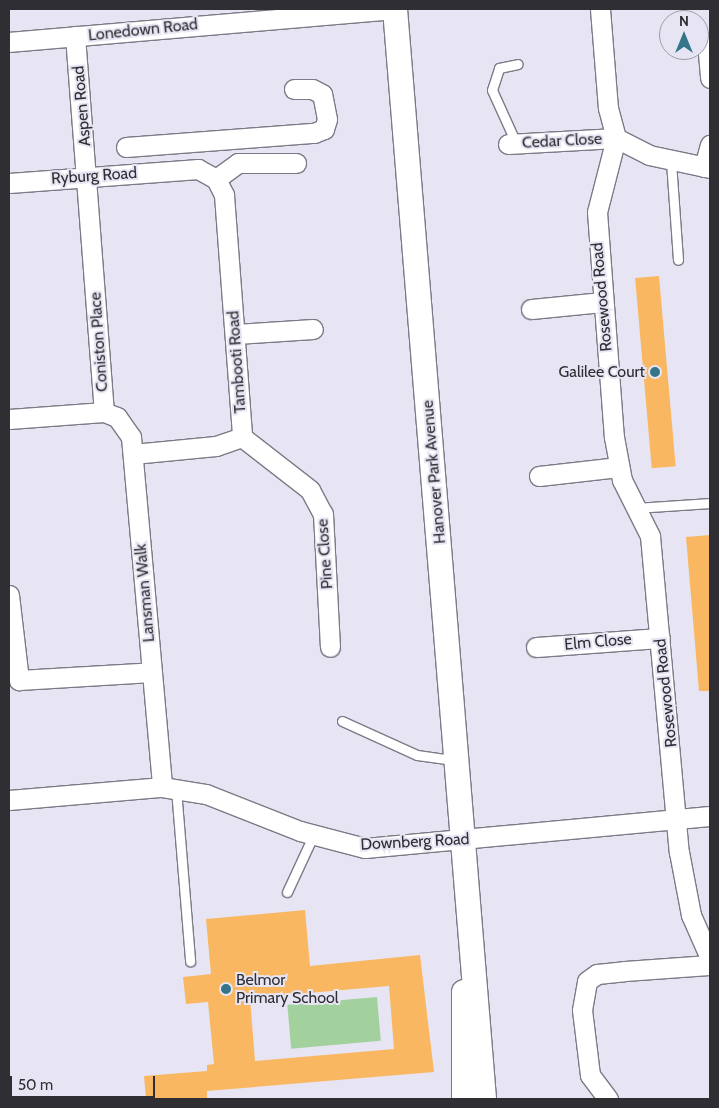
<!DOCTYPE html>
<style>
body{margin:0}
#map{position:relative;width:719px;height:1108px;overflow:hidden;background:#e7e5f3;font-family:Cabin,sans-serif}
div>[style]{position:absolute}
.green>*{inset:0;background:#a2d19d;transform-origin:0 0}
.building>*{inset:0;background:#f9b762;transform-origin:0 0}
.roads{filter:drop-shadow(1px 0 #7b7a86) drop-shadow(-1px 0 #7b7a86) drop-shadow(0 1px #7b7a86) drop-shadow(0 -1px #7b7a86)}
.service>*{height:9px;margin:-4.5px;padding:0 4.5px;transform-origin:4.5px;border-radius:4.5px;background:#fff}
.minor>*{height:19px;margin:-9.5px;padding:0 9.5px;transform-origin:9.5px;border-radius:9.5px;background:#fff}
.tertiary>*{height:24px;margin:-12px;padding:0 12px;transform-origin:12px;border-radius:12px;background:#fff}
.dots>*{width:14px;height:14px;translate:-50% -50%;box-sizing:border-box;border:2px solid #e7e5f3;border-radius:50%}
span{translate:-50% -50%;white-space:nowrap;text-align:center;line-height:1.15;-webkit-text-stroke:4px #e7e5f3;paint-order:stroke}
.street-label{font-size:16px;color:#2e2e33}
.poi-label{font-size:16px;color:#2e2e33}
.right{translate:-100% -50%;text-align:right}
.left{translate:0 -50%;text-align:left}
.frame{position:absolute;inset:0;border:10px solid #2e2e33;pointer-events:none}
.north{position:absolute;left:659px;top:10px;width:50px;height:50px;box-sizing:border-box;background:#e7e5f3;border:1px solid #9d9ca6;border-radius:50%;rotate:0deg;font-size:14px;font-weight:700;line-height:20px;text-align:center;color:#2e2e33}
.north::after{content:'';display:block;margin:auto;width:18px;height:22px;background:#357589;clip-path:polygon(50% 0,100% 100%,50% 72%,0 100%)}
.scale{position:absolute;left:10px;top:1076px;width:145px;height:22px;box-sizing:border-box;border:2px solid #2e2e33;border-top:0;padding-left:6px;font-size:15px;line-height:18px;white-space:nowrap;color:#2e2e33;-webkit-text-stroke:4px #e7e5f3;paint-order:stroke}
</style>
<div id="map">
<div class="green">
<div style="left:377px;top:997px;width:44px;height:90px;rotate:85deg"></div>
</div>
<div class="building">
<div style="left:659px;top:276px;width:191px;height:24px;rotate:85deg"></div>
<div style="clip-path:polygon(710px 535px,710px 691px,699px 691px,686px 537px)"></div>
<div style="clip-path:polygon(evenodd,305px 910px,310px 966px,420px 955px,434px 1072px,207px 1091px,207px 1099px,146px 1099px,144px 1076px,207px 1071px,207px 1065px,214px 1064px,208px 1002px,186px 1004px,183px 977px,211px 974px,206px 919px,305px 910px,389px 986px,394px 1049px,255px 1061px,250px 998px,389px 986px)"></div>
</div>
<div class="roads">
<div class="service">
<div style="left:516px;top:143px;width:58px;rotate:-114.4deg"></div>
<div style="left:492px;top:90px;width:23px;rotate:-72deg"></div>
<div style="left:499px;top:68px;width:19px;rotate:-12deg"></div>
<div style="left:671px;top:162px;width:98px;rotate:85.9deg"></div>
<div style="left:636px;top:508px;width:74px;rotate:-3.9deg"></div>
<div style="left:342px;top:721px;width:82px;rotate:24.4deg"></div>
<div style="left:417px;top:755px;width:37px;rotate:8deg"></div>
<div style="left:176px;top:789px;width:173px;rotate:85.3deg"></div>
<div style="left:287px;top:892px;width:62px;rotate:-65.1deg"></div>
</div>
<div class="minor">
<div style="left:600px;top:9px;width:99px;rotate:85.4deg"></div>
<div style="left:608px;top:108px;width:31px;rotate:75deg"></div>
<div style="left:616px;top:138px;width:76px;rotate:104.4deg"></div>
<div style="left:597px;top:212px;width:226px;rotate:85.7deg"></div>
<div style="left:614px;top:437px;width:44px;rotate:79.5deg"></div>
<div style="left:622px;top:480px;width:63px;rotate:63.4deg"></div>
<div style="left:650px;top:536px;width:317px;rotate:84.8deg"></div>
<div style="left:679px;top:852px;width:64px;rotate:79.2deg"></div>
<div style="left:691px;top:915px;width:47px;rotate:66.2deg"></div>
<div style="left:75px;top:36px;width:377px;rotate:85.6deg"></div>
<div style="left:9px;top:42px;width:389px;rotate:-4.9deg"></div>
<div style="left:707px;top:42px;width:36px;rotate:85deg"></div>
<div style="left:508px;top:144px;width:108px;rotate:-3.2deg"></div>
<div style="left:616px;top:138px;width:37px;rotate:27deg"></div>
<div style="left:649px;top:155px;width:62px;rotate:12deg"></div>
<div style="left:126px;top:147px;width:189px;rotate:-4.3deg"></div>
<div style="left:314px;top:133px;width:11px;rotate:-22deg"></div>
<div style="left:324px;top:129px;width:10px;rotate:-73deg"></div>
<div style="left:327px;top:119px;width:25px;rotate:-101deg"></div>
<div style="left:322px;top:94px;width:11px;rotate:-153deg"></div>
<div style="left:312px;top:89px;width:18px;rotate:180deg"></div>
<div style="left:704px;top:167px;width:23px;rotate:-75deg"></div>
<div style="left:216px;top:179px;width:27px;rotate:-36deg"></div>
<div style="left:238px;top:163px;width:58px"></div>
<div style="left:9px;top:183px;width:190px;rotate:-4.2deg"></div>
<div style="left:198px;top:169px;width:21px;rotate:29deg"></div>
<div style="left:216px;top:179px;width:18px;rotate:63deg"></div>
<div style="left:224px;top:195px;width:243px;rotate:85.7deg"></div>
<div style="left:531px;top:309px;width:72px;rotate:-5.6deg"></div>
<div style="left:236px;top:334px;width:77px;rotate:-3.7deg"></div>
<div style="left:9px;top:419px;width:95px;rotate:-4.2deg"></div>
<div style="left:104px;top:412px;width:14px;rotate:21deg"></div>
<div style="left:117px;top:417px;width:24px;rotate:55deg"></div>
<div style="left:131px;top:437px;width:351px;rotate:84.9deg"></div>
<div style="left:242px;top:437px;width:86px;rotate:37.9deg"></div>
<div style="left:310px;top:490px;width:27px;rotate:62deg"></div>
<div style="left:323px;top:514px;width:133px;rotate:87deg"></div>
<div style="left:133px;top:454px;width:83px;rotate:-5.5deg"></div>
<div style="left:216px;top:446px;width:28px;rotate:-19deg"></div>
<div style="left:539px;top:476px;width:80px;rotate:-6.5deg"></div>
<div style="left:9px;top:595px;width:86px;rotate:83.3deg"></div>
<div style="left:19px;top:680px;width:133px;rotate:-3.4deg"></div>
<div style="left:536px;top:647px;width:124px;rotate:-4.2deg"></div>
<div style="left:9px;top:800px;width:154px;rotate:-4.9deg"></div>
<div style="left:162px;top:787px;width:45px;rotate:9deg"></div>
<div style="left:206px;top:794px;width:101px;rotate:21.5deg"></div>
<div style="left:300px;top:831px;width:67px;rotate:14.7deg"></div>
<div style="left:365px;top:848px;width:346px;rotate:-5.3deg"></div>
<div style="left:608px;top:1099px;width:30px;rotate:-127deg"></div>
<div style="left:590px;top:1075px;width:65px;rotate:-97deg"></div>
<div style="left:582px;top:1010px;width:29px;rotate:-80deg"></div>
<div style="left:587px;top:981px;width:12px;rotate:-35deg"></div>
<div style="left:597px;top:974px;width:27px;rotate:-6deg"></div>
<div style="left:624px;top:971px;width:86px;rotate:-4deg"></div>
</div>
<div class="tertiary">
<div style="left:395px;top:9px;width:1094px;rotate:85.33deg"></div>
<div style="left:464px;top:1099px;width:107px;rotate:-90deg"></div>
</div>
</div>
<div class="dots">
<div style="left:655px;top:372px;background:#357589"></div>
<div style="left:226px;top:989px;background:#357589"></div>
</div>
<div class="street-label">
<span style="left:143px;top:30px;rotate:-6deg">Lonedown Road</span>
<span style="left:82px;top:106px;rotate:-95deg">Aspen Road</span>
<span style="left:562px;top:141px;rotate:-3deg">Cedar Close</span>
<span style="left:94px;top:176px;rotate:-4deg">Ryburg Road</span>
<span style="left:602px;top:297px;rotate:-95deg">Rosewood Road</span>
<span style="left:99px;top:342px;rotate:-94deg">Coniston Place</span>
<span style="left:237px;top:362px;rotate:-94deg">Tambooti Road</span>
<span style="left:434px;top:472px;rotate:-95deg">Hanover Park Avenue</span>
<span style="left:325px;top:554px;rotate:-94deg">Pine Close</span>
<span style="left:145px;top:593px;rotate:-95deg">Lansman Walk</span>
<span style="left:598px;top:642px;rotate:-5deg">Elm Close</span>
<span style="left:666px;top:693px;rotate:-96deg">Rosewood Road</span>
<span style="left:415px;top:842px;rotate:-3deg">Downberg Road</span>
</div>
<div class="poi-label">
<span class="right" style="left:645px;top:372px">Galilee Court</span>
<span class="left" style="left:236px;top:989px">Belmor<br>Primary School</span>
</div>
<div class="frame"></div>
<div class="north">N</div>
<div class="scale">50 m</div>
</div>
